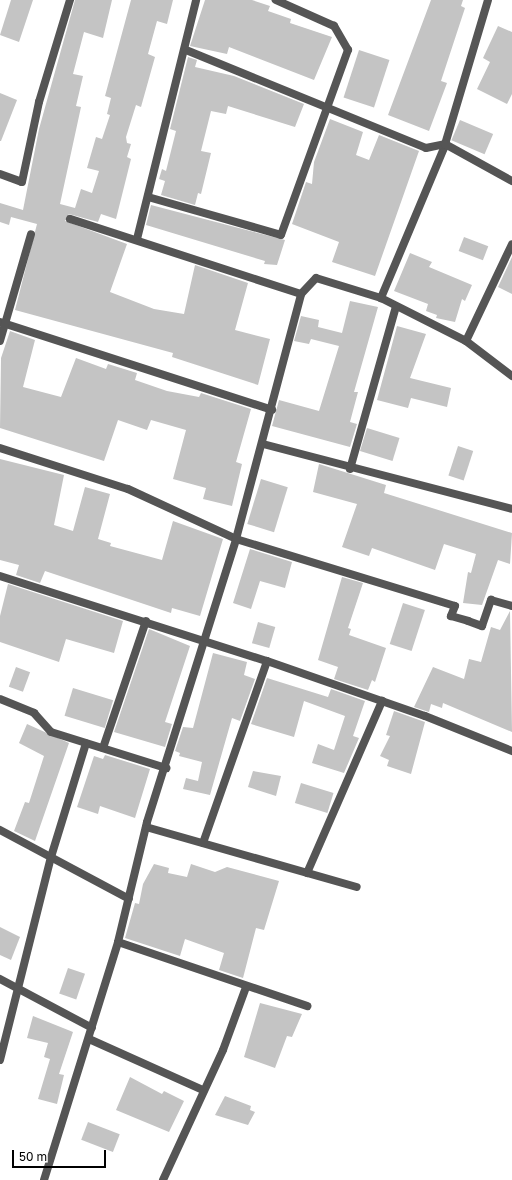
<!DOCTYPE html>
<style>
body{margin:0}
#map{position:relative;width:512px;height:1180px;overflow:hidden;background:#fff;font-family:"Golos Text",sans-serif}
div>[style]{position:absolute}
.building>*{inset:0;background:#c4c4c4;transform-origin:0 0}
.street>*{height:8px;margin:-4px;padding:0 4px;transform-origin:4px;border-radius:4px;background:#555}
span{translate:-50% -50%;white-space:nowrap;text-align:center;line-height:1.15;-webkit-text-stroke:3px #fff;paint-order:stroke}
.scale{position:absolute;left:12px;top:1150px;width:94px;height:18px;box-sizing:border-box;border:2px solid #000;border-top:0;padding-left:5px;font-size:12px;line-height:14px;white-space:nowrap;color:#000;-webkit-text-stroke:3px #fff;paint-order:stroke}
</style>
<div id="map">
<div class="building">
<div style="clip-path:polygon(11px 0,33px 0,19px 42px,0 35px)"></div>
<div style="clip-path:polygon(75px 0,112px 0,103px 38px,84px 32px,73px 74px,83px 76px,76px 106px,81px 107px,60px 204px,75px 208px,81px 189px,92px 193px,99px 171px,87px 168px,96px 137px,102px 139px,110px 115px,107px 114px,111px 98px,105px 96px,131px 0,173px 0,167px 24px,157px 21px,148px 54px,155px 57px,141px 107px,136px 105px,126px 137px,127px 143px,131px 144px,127px 157px,131px 159px,116px 219px,101px 214px,98px 222px,69px 214px,65px 221px,127px 244px,110px 292px,154px 309px,184px 314px,195px 265px,248px 283px,235px 330px,270px 339px,258px 385px,172px 357px,173px 353px,15px 310px,37px 224px,11px 217px,9px 225px,0 222px,0 203px,23px 210px,39px 129px)"></div>
<div style="clip-path:polygon(205px 0,252px 0,270px 6px,268px 11px,291px 19px,290px 23px,332px 37px,314px 80px,229px 47px,227px 54px,190px 46px)"></div>
<div style="clip-path:polygon(431px 0,463px 0,461px 6px,465px 8px,441px 81px,447px 83px,429px 131px,388px 115px)"></div>
<div style="clip-path:polygon(498px 26px,512px 32px,512px 94px,507px 104px,477px 89px,490px 62px,483px 58px)"></div>
<div style="left:359px;top:50px;width:32px;height:50px;rotate:18deg"></div>
<div style="clip-path:polygon(188px 57px,197px 60px,195px 67px,234px 76px,304px 104px,295px 127px,228px 106px,226px 114px,211px 111px,201px 151px,211px 153px,201px 194px,198px 193px,195px 205px,161px 195px,165px 181px,159px 179px,162px 169px,166px 171px,176px 131px,170px 129px)"></div>
<div style="clip-path:polygon(0 93px,17px 100px,1px 141px,0 141px)"></div>
<div style="clip-path:polygon(330px 119px,363px 132px,356px 155px,369px 160px,379px 135px,419px 151px,375px 276px,332px 262px,339px 242px,292px 224px,306px 182px,312px 184px,314px 162px)"></div>
<div style="left:460px;top:120px;width:36px;height:22px;rotate:23deg"></div>
<div style="clip-path:polygon(151px 205px,285px 240px,277px 265px,264px 264px,265px 261px,146px 225px)"></div>
<div style="left:464px;top:237px;width:26px;height:15px;rotate:21deg"></div>
<div style="clip-path:polygon(410px 253px,432px 262px,429px 267px,472px 285px,465px 301px,462px 299px,455px 322px,436px 318px,437px 315px,426px 311px,428px 304px,394px 291px)"></div>
<div style="clip-path:polygon(512px 257px,512px 294px,498px 287px)"></div>
<div style="clip-path:polygon(350px 301px,378px 307px,354px 392px,358px 392px,350px 422px,357px 424px,350px 447px,272px 426px,279px 400px,319px 411px,339px 346px,311px 339px,309px 344px,294px 341px,301px 316px,319px 320px,318px 327px,342px 333px)"></div>
<div style="clip-path:polygon(397px 326px,426px 334px,410px 378px,451px 388px,447px 407px,411px 398px,408px 408px,377px 400px)"></div>
<div style="clip-path:polygon(10px 331px,35px 340px,23px 387px,61px 397px,76px 358px,106px 369px,108px 364px,137px 373px,135px 380px,167px 391px,199px 397px,201px 393px,251px 409px,236px 462px,242px 464px,232px 506px,203px 499px,206px 488px,173px 479px,186px 430px,151px 420px,147px 430px,118px 420px,104px 461px,0 428px,1px 358px)"></div>
<div style="left:367px;top:428px;width:34px;height:24px;rotate:17deg"></div>
<div style="left:458px;top:446px;width:16px;height:31px;rotate:18deg"></div>
<div style="clip-path:polygon(0 459px,64px 475px,54px 525px,73px 531px,85px 487px,110px 494px,98px 539px,111px 543px,110px 546px,162px 560px,173px 521px,223px 539px,200px 616px,172px 608px,171px 613px,45px 571px,40px 583px,16px 575px,19px 565px,0 560px)"></div>
<div style="clip-path:polygon(319px 464px,386px 485px,384px 493px,512px 533px,510px 564px,498px 560px,482px 605px,463px 603px,468px 572px,471px 573px,476px 554px,444px 544px,435px 570px,372px 548px,369px 556px,342px 547px,357px 504px,313px 492px)"></div>
<div style="left:261px;top:479px;width:28px;height:47px;rotate:17deg"></div>
<div style="clip-path:polygon(250px 549px,292px 562px,285px 588px,260px 581px,251px 609px,233px 603px)"></div>
<div style="clip-path:polygon(342px 577px,363px 583px,348px 628px,351px 629px,349px 635px,386px 648px,375px 682px,372px 680px,368px 690px,334px 679px,338px 667px,318px 660px)"></div>
<div style="clip-path:polygon(8px 584px,123px 621px,114px 653px,66px 639px,59px 662px,0 642px,0 616px)"></div>
<div style="left:403px;top:603px;width:23px;height:43px;rotate:18deg"></div>
<div style="clip-path:polygon(510px 611px,512px 732px,443px 703px,442px 708px,431px 704px,429px 712px,414px 707px,433px 667px,464px 679px,469px 659px,481px 662px,491px 627px,500px 630px)"></div>
<div style="left:258px;top:622px;width:18px;height:22px;rotate:16deg"></div>
<div style="clip-path:polygon(149px 629px,190px 646px,165px 722px,172px 724px,165px 747px,114px 732px)"></div>
<div style="clip-path:polygon(213px 653px,247px 662px,244px 675px,255px 679px,240px 721px,232px 718px,210px 795px,183px 789px,186px 778px,198px 781px,202px 762px,179px 756px,180px 753px,175px 751px,183px 727px,193px 728px)"></div>
<div style="left:16px;top:667px;width:15px;height:21px;rotate:20deg"></div>
<div style="clip-path:polygon(267px 678px,328px 697px,331px 689px,365px 701px,353px 736px,359px 738px,344px 773px,312px 763px,318px 744px,334px 750px,345px 716px,304px 701px,294px 737px,251px 724px)"></div>
<div style="left:73px;top:688px;width:42px;height:29px;rotate:17deg"></div>
<div style="clip-path:polygon(394px 711px,425px 722px,411px 774px,387px 766px,389px 760px,380px 756px,390px 736px,386px 735px)"></div>
<div style="clip-path:polygon(27px 724px,69px 743px,35px 841px,14px 831px,25px 802px,29px 803px,44px 756px,19px 743px)"></div>
<div style="clip-path:polygon(105px 755px,150px 769px,135px 818px,100px 806px,98px 814px,77px 807px,94px 756px,103px 759px)"></div>
<div style="clip-path:polygon(253px 771px,281px 776px,276px 796px,248px 787px)"></div>
<div style="left:301px;top:783px;width:34px;height:21px;rotate:17deg"></div>
<div style="clip-path:polygon(154px 864px,169px 868px,168px 873px,187px 877px,191px 864px,215px 872px,227px 867px,279px 881px,264px 930px,256px 928px,243px 978px,219px 970px,224px 953px,185px 939px,180px 956px,125px 938px,135px 903px,139px 904px,143px 884px)"></div>
<div style="clip-path:polygon(0 927px,20px 937px,11px 960px,0 955px)"></div>
<div style="left:68px;top:968px;width:18px;height:27px;rotate:19deg"></div>
<div style="clip-path:polygon(260px 1003px,302px 1014px,292px 1037px,287px 1036px,275px 1068px,244px 1057px)"></div>
<div style="clip-path:polygon(33px 1016px,73px 1032px,59px 1074px,64px 1075px,57px 1104px,38px 1099px,50px 1059px,44px 1057px,48px 1043px,27px 1038px)"></div>
<div style="clip-path:polygon(130px 1077px,162px 1094px,164px 1091px,184px 1101px,169px 1132px,116px 1110px)"></div>
<div style="clip-path:polygon(225px 1096px,251px 1106px,250px 1110px,255px 1112px,248px 1125px,215px 1115px)"></div>
<div style="left:88px;top:1122px;width:34px;height:19px;rotate:21deg"></div>
</div>
<div class="street">
<div style="left:488px;top:0;width:154px;rotate:106.6deg"></div>
<div style="left:444px;top:148px;width:163px;rotate:112.8deg"></div>
<div style="left:381px;top:298px;width:95px;rotate:26.8deg"></div>
<div style="left:466px;top:341px;width:58px;rotate:37.3deg"></div>
<div style="left:186px;top:50px;width:259px;rotate:22.2deg"></div>
<div style="left:426px;top:148px;width:19px;rotate:-12deg"></div>
<div style="left:445px;top:144px;width:77px;rotate:28.9deg"></div>
<div style="left:0;top:174px;width:23px;rotate:20deg"></div>
<div style="left:22px;top:182px;width:82px;rotate:-78deg"></div>
<div style="left:39px;top:102px;width:107px;rotate:-73.1deg"></div>
<div style="left:148px;top:197px;width:138px;rotate:15.9deg"></div>
<div style="left:281px;top:235px;width:197px;rotate:-70.1deg"></div>
<div style="left:348px;top:50px;width:28px;rotate:-120deg"></div>
<div style="left:334px;top:26px;width:64px;rotate:-155.9deg"></div>
<div style="left:137px;top:239px;width:246px;rotate:-76.1deg"></div>
<div style="left:301px;top:294px;width:22px;rotate:-47deg"></div>
<div style="left:316px;top:278px;width:68px;rotate:17.1deg"></div>
<div style="left:0;top:322px;width:286px;rotate:17.9deg"></div>
<div style="left:0;top:341px;width:111px;rotate:-73.8deg"></div>
<div style="left:466px;top:341px;width:107px;rotate:-64.6deg"></div>
<div style="left:263px;top:444px;width:257px;rotate:14.6deg"></div>
<div style="left:0;top:448px;width:134px;rotate:17.8deg"></div>
<div style="left:128px;top:489px;width:119px;rotate:24.8deg"></div>
<div style="left:236px;top:539px;width:229px;rotate:17deg"></div>
<div style="left:455px;top:606px;width:11px;rotate:112deg"></div>
<div style="left:451px;top:616px;width:18px;rotate:16deg"></div>
<div style="left:468px;top:621px;width:15px;rotate:20deg"></div>
<div style="left:482px;top:626px;width:28px;rotate:-71deg"></div>
<div style="left:491px;top:600px;width:22px;rotate:16deg"></div>
<div style="left:350px;top:469px;width:169px;rotate:-74.2deg"></div>
<div style="left:0;top:576px;width:280px;rotate:17.7deg"></div>
<div style="left:267px;top:661px;width:167px;rotate:19.2deg"></div>
<div style="left:425px;top:716px;width:94px;rotate:21.9deg"></div>
<div style="left:0;top:699px;width:37px;rotate:22deg"></div>
<div style="left:34px;top:713px;width:25px;rotate:48deg"></div>
<div style="left:51px;top:732px;width:121px;rotate:17.4deg"></div>
<div style="left:103px;top:748px;width:134px;rotate:-71.3deg"></div>
<div style="left:146px;top:827px;width:219px;rotate:15.9deg"></div>
<div style="left:0;top:830px;width:146px;rotate:28.1deg"></div>
<div style="left:203px;top:843px;width:193px;rotate:-70.6deg"></div>
<div style="left:307px;top:873px;width:188px;rotate:-66.4deg"></div>
<div style="left:118px;top:942px;width:200px;rotate:18.7deg"></div>
<div style="left:0;top:979px;width:104px;rotate:28deg"></div>
<div style="left:89px;top:1039px;width:125px;rotate:24.1deg"></div>
<div style="left:0;top:1060px;width:209px;rotate:-75.9deg"></div>
<div style="left:51px;top:857px;width:119px;rotate:-72.9deg"></div>
<div style="left:44px;top:1180px;width:249px;rotate:-72.7deg"></div>
<div style="left:118px;top:942px;width:123px;rotate:-76.4deg"></div>
<div style="left:147px;top:822px;width:297px;rotate:-72.5deg"></div>
<div style="left:236px;top:539px;width:253px;rotate:-75.1deg"></div>
<div style="left:301px;top:294px;width:243px;rotate:-162deg"></div>
<div style="left:163px;top:1180px;width:143px;rotate:-65.2deg"></div>
<div style="left:223px;top:1050px;width:67px;rotate:-69.9deg"></div>
</div>
<div class="scale">50 m</div>
</div>
